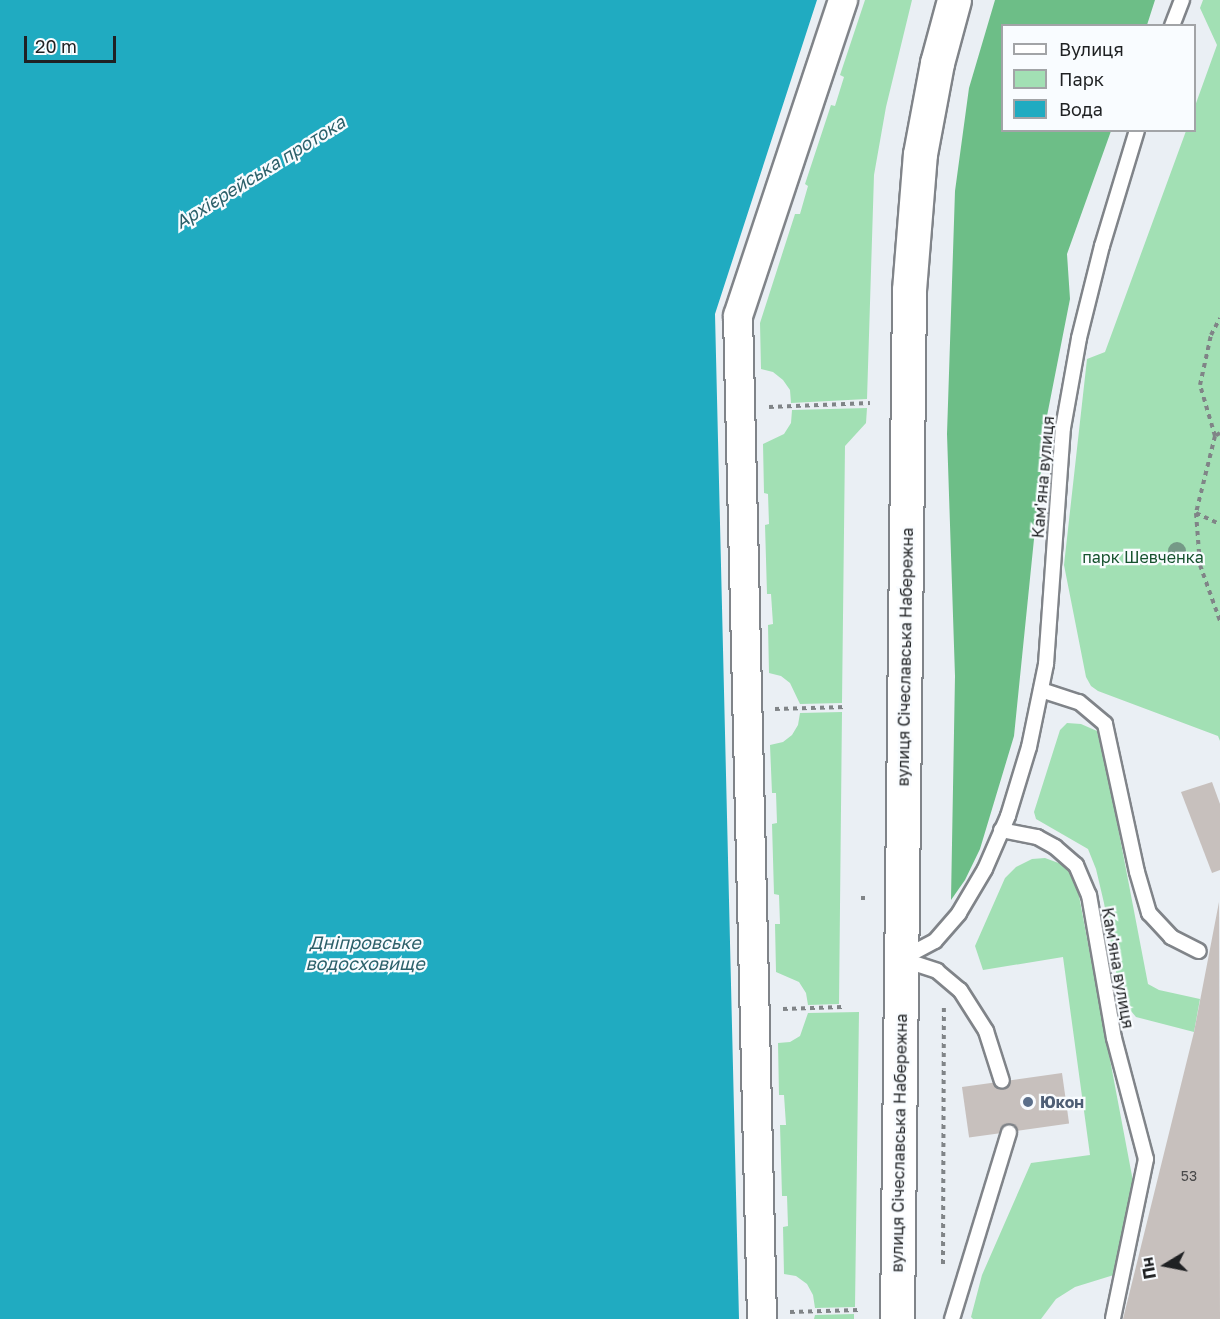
<!DOCTYPE html>
<meta charset="utf-8">
<style>
body{margin:0}
#map{position:relative;width:1220px;height:1319px;overflow:hidden;background:#eaeff4;font-family:"Golos Text",sans-serif}
div>[style]{position:absolute}
.green>*{inset:0;background:#a2e0b4}
.forest>*{inset:0;background:#6dbe87}
.water>*{inset:0;background:#20abc1}
.building>*{inset:0;background:#c7c0bd;transform-origin:0 0}
.path>*{height:4px;margin-top:-2px;transform-origin:0;background:repeating-linear-gradient(90deg,#808487 0 4.5px,transparent 0 9px)}
.roads{filter:drop-shadow(2px 0 #808489) drop-shadow(-2px 0 #808489) drop-shadow(0 2px #808489) drop-shadow(0 -2px #808489)}
.lane>*{height:14px;margin:-7px;padding:0 7px;transform-origin:7px;border-radius:7px;background:#fff}
.street>*{height:28px;margin:-14px;padding:0 14px;transform-origin:14px;border-radius:14px;background:#fff}
.primary>*{height:33px;margin:-16.5px;padding:0 16.5px;transform-origin:16.5px;border-radius:16.5px;background:#fff}
.trees>*{width:18px;height:18px;margin:-9px;border-radius:50%;background:#759987}
.dots>*{width:16px;height:16px;translate:-50% -50%;box-sizing:border-box;border:3px solid #f9fcff;border-radius:50%}
span{translate:-50% -50%;white-space:nowrap;text-align:center;line-height:1.15;-webkit-text-stroke:4.5px #f9fcff;paint-order:stroke}
.number-label{font-size:14px;color:#49494a}
.number-label span{-webkit-text-stroke-width:0}
.street-label{font-size:16px;color:#1f2123}
.park-label{font-size:16px;color:#16522e}
.service-label{font-size:16px;color:#4e5e75;font-weight:700}
.left{translate:0 -50%;text-align:left}
.water-label{font-size:18px;color:#2c606a;font-style:italic}
.legend{position:absolute;left:1001px;top:24px;width:195px;height:108px;box-sizing:border-box;background:#f9fcff;border:2px solid #a2a4a7;margin:0;padding:8px 10px;list-style:none;font-size:18px;color:#1f2123}
.legend li{display:flex;align-items:center;gap:12px;height:30px}
.legend b{width:30px;border:2px solid #a2a4a7}
.north{position:absolute;left:1136px;top:1235px;width:60px;height:60px;-webkit-text-stroke:4px #f9fcff;paint-order:stroke;rotate:260deg;font-size:16px;font-weight:700;line-height:24px;text-align:center;color:#1f2123}
.north::after{content:'';display:block;margin:auto;width:21px;height:27px;background:#1f2123;clip-path:polygon(50% 0,100% 100%,50% 72%,0 100%)}
.scale{position:absolute;left:24px;top:36px;width:92px;height:27px;box-sizing:border-box;border:3px solid #1f2123;border-top:0;padding-left:8px;font-size:18px;line-height:21px;white-space:nowrap;color:#1f2123;-webkit-text-stroke:4px #f9fcff;paint-order:stroke}
</style>
<div id="map">
<div class="green">
<div style="clip-path:polygon(865px 0,912px 0,886px 107px,874px 175px,867px 399px,791px 403px,790px 390px,783px 380px,773px 372px,761px 369px,760px 323px,795px 214px,800px 214px,808px 186px,805px 184px,831px 105px,835px 106px,844px 77px,840px 75px)"></div>
<div style="clip-path:polygon(1203px 0,1220px 0,1220px 741px,1218px 736px,1098px 691px,1091px 686px,1086px 677px,1064px 565px,1087px 359px,1105px 352px,1186px 131px,1194px 130px,1195px 106px,1217px 45px,1200px 8px)"></div>
<div style="clip-path:polygon(867px 408px,866px 423px,845px 446px,842px 703px,800px 704px,790px 683px,781px 676px,769px 673px,768px 625px,773px 624px,771px 594px,767px 594px,765px 525px,769px 524px,768px 494px,764px 493px,763px 444px,784px 434px,791px 423px,792px 410px)"></div>
<div style="clip-path:polygon(842px 712px,839px 1004px,808px 1005px,806px 993px,799px 982px,776px 972px,775px 924px,780px 924px,779px 895px,774px 894px,772px 824px,777px 823px,776px 793px,772px 793px,770px 745px,783px 742px,792px 735px,798px 725px,800px 713px)"></div>
<div style="clip-path:polygon(1067px 723px,1081px 724px,1097px 731px,1111px 791px,1148px 984px,1159px 990px,1200px 999px,1194px 1032px,1136px 1017px,1126px 1005px,1120px 994px,1104px 903px,1096px 869px,1088px 849px,1036px 819px,1034px 812px,1060px 730px)"></div>
<div style="clip-path:polygon(1045px 858px,1064px 865px,1076px 880px,1136px 1197px,1117px 1274px,1075px 1287px,1056px 1299px,1041px 1319px,973px 1319px,971px 1317px,982px 1275px,1031px 1163px,1090px 1155px,1063px 957px,983px 970px,975px 946px,1005px 878px,1016px 867px,1032px 859px)"></div>
<div style="clip-path:polygon(859px 1012px,855px 1307px,815px 1308px,813px 1295px,807px 1284px,796px 1276px,784px 1274px,783px 1227px,788px 1226px,787px 1196px,782px 1196px,780px 1125px,786px 1125px,784px 1095px,779px 1095px,778px 1043px,790px 1042px,800px 1036px,808px 1013px)"></div>
<div style="clip-path:polygon(854px 1314px,854px 1319px,814px 1319px,815px 1315px)"></div>
</div>
<div class="forest">
<div style="clip-path:polygon(995px 0,1155px 0,1147px 25px,1002px 26px,1002px 130px,1111px 131px,1067px 254px,1070px 299px,1046px 421px,1014px 736px,980px 849px,965px 880px,951px 900px,955px 676px,947px 434px,955px 191px,969px 88px)"></div>
</div>
<div class="water">
<div style="clip-path:polygon(0 0,817px 0,715px 314px,739px 1319px,0 1319px)"></div>
</div>
<div class="building">
<div style="clip-path:polygon(1212px 782px,1220px 804px,1220px 870px,1212px 873px,1181px 792px)"></div>
<div style="clip-path:polygon(1219px 902px,1220px 1319px,1123px 1319px,1194px 1032px)"></div>
<div style="left:1062px;top:1073px;width:51px;height:101px;rotate:82deg"></div>
</div>
<div class="path">
<div style="left:769px;top:407px;width:101px;rotate:-2.3deg"></div>
<div style="left:1220px;top:433px;width:6px;rotate:149deg"></div>
<div style="left:1215px;top:436px;width:79px;rotate:103.9deg"></div>
<div style="left:1196px;top:513px;width:52px;rotate:85.6deg"></div>
<div style="left:1200px;top:565px;width:59px;rotate:70.3deg"></div>
<div style="left:1215px;top:436px;width:53px;rotate:-106.4deg"></div>
<div style="left:1200px;top:385px;width:51px;rotate:-77.6deg"></div>
<div style="left:1211px;top:335px;width:19px;rotate:-62deg"></div>
<div style="left:1196px;top:513px;width:26px;rotate:25deg"></div>
<div style="left:775px;top:709px;width:71px;rotate:-1.6deg"></div>
<div style="left:861px;top:898px;width:9px"></div>
<div style="left:783px;top:1009px;width:59px;rotate:-1.9deg"></div>
<div style="left:943px;top:1264px;width:256px;rotate:-89.8deg"></div>
<div style="left:790px;top:1312px;width:69px;rotate:-1.7deg"></div>
</div>
<div class="roads">
<div class="lane">
<div style="left:1172px;top:26px;width:28px;rotate:-69deg"></div>
<div style="left:1041px;top:690px;width:40px;rotate:18deg"></div>
<div style="left:1079px;top:702px;width:34px;rotate:40deg"></div>
<div style="left:1105px;top:724px;width:151px;rotate:77.8deg"></div>
<div style="left:1137px;top:872px;width:43px;rotate:73.7deg"></div>
<div style="left:1149px;top:913px;width:33px;rotate:47deg"></div>
<div style="left:1171px;top:937px;width:31px;rotate:27deg"></div>
<div style="left:1001px;top:830px;width:37px;rotate:11deg"></div>
<div style="left:1037px;top:837px;width:21px;rotate:29deg"></div>
<div style="left:1055px;top:847px;width:28px;rotate:41deg"></div>
<div style="left:1076px;top:865px;width:33px;rotate:67deg"></div>
<div style="left:1089px;top:895px;width:145px;rotate:80.1deg"></div>
<div style="left:1114px;top:1038px;width:125px;rotate:75.2deg"></div>
<div style="left:1146px;top:1159px;width:163px;rotate:101.7deg"></div>
<div style="left:903px;top:958px;width:36px;rotate:-28deg"></div>
<div style="left:935px;top:941px;width:37px;rotate:-49deg"></div>
<div style="left:959px;top:913px;width:51px;rotate:-59.4deg"></div>
<div style="left:985px;top:869px;width:58px;rotate:-66.5deg"></div>
<div style="left:1008px;top:816px;width:72px;rotate:-73.1deg"></div>
<div style="left:1029px;top:747px;width:85px;rotate:-78.4deg"></div>
<div style="left:1046px;top:664px;width:237px;rotate:-85.9deg"></div>
<div style="left:1063px;top:428px;width:91px;rotate:-79.9deg"></div>
<div style="left:1079px;top:338px;width:95px;rotate:-76deg"></div>
<div style="left:1102px;top:246px;width:121px;rotate:-73.2deg"></div>
<div style="left:901px;top:959px;width:38px;rotate:18deg"></div>
<div style="left:937px;top:971px;width:30px;rotate:40deg"></div>
<div style="left:960px;top:990px;width:49px;rotate:57.6deg"></div>
<div style="left:986px;top:1031px;width:52px;rotate:72.3deg"></div>
<div style="left:952px;top:1319px;width:195px;rotate:-73deg"></div>
</div>
<div class="street">
<div style="left:762px;top:1319px;width:1003px;rotate:-91.37deg"></div>
<div style="left:738px;top:316px;width:333px;rotate:-71.6deg"></div>
</div>
<div class="primary">
<div style="left:897px;top:1319px;width:1029px;rotate:-89.33deg"></div>
<div style="left:909px;top:290px;width:136px;rotate:-85.4deg"></div>
<div style="left:920px;top:154px;width:93px;rotate:-79.4deg"></div>
<div style="left:937px;top:63px;width:65px;rotate:-74.9deg"></div>
</div>
</div>
<div class="trees">
<div style="left:1177px;top:551px"></div>
</div>
<div class="dots">
<div style="left:1028px;top:1102px;background:#5c6f8a"></div>
</div>
<div class="number-label">
<span style="left:1189px;top:1176px">53</span>
</div>
<div class="street-label">
<span style="left:1043px;top:477px;rotate:-85deg">Кам'яна вулиця</span>
<span style="left:905px;top:657px;rotate:-89deg">вулиця Січеславська Набережна</span>
<span style="left:1118px;top:968px;rotate:80deg">Кам'яна вулиця</span>
<span style="left:899px;top:1143px;rotate:-89deg">вулиця Січеславська Набережна</span>
</div>
<div class="park-label">
<span style="left:1143px;top:557px">парк Шевченка</span>
</div>
<div class="service-label">
<span class="left" style="left:1040px;top:1102px">Юкон</span>
</div>
<div class="water-label">
<span style="left:260px;top:172px;rotate:-32deg">Архієрейська протока</span>
<span style="left:365px;top:953px">Дніпровське<br>водосховище</span>
</div>
<ul class="legend">
<li><b style="height:8px;background:#fff"></b>Вулиця</li>
<li><b style="height:16px;background:#a2e0b4"></b>Парк</li>
<li><b style="height:16px;background:#20abc1"></b>Вода</li>
</ul>
<div class="north">Пн</div>
<div class="scale">20 m</div>
</div>
